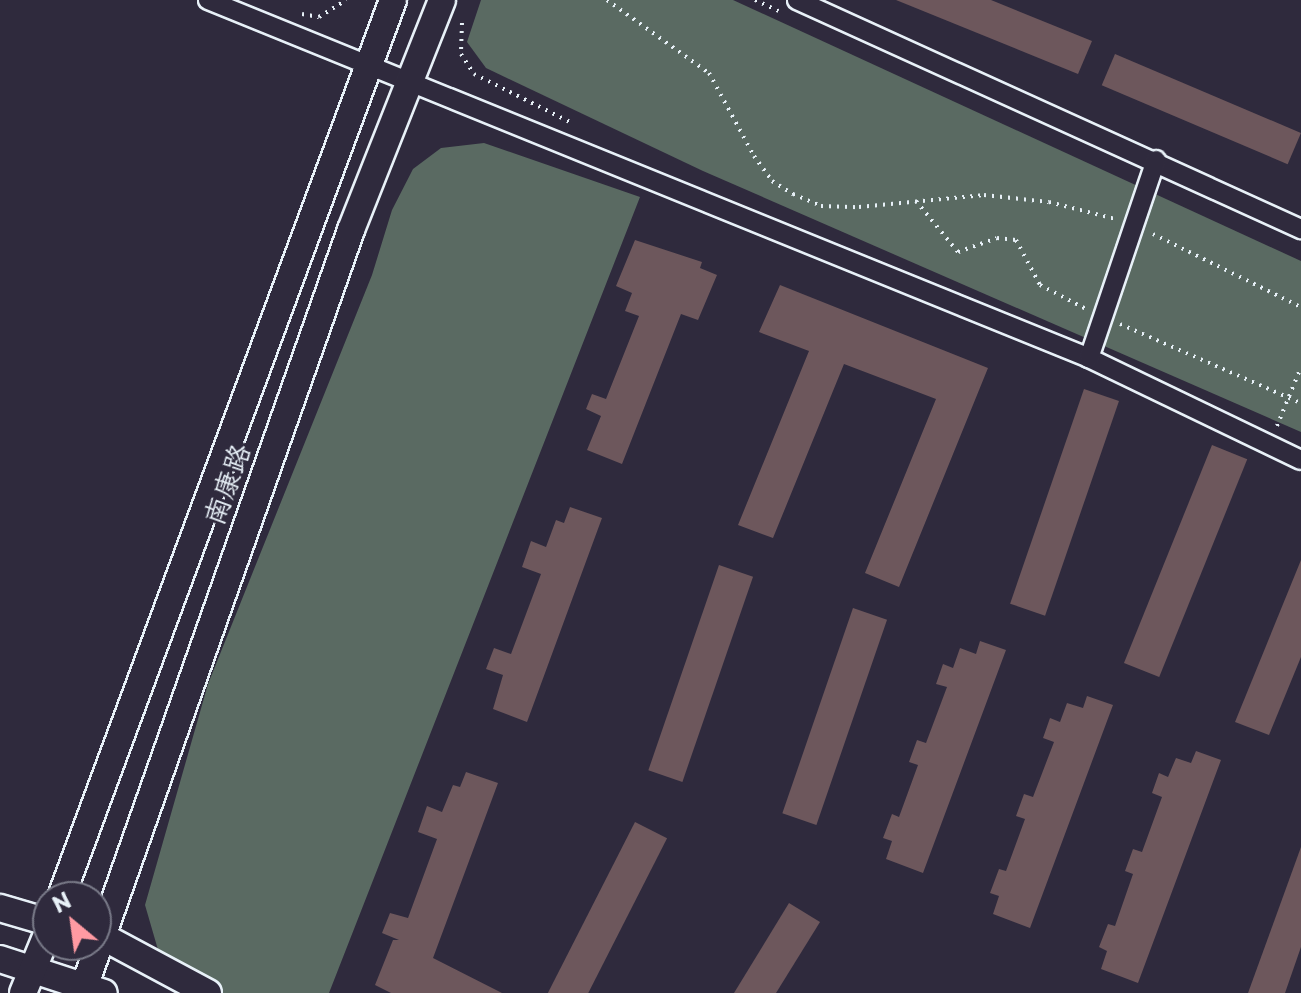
<!DOCTYPE html>
<meta charset="utf-8">
<style>
body{margin:0}
#map{position:relative;width:1301px;height:993px;overflow:hidden;background:#2f2a3d;font-family:"Playpen Sans","LXGW WenKai TC",sans-serif}
div>[style]{position:absolute}
.green>*{inset:0;background:#5a6a62}
.building>*{inset:0;background:#6d575c;transform-origin:0 0}
.path>*{height:4px;margin-top:-2px;transform-origin:0;background:repeating-linear-gradient(90deg,#e8f1f8 0 2px,transparent 0 8px)}
.roads{filter:drop-shadow(2px 0 #e8f1f8) drop-shadow(-2px 0 #e8f1f8) drop-shadow(0 2px #e8f1f8) drop-shadow(0 -2px #e8f1f8)}
.minor>*{height:18px;margin:-9px;padding:0 9px;transform-origin:9px;border-radius:9px;background:#2f2a3d}
.secondary>*{height:26px;margin:-13px;padding:0 13px;transform-origin:13px;border-radius:13px;background:#2f2a3d}
span{translate:-50% -50%;white-space:nowrap;text-align:center;line-height:1.15;-webkit-text-stroke:6px #2f2a3d;paint-order:stroke}
.street-label{font-size:28px;color:#e8f1f8}
.north{position:absolute;left:32px;top:881px;width:80px;height:80px;box-sizing:border-box;background:#2f2a3d;border:2px solid #797a88;border-radius:50%;rotate:331deg;font-size:22px;font-weight:700;line-height:32px;text-align:center;color:#e8f1f8}
.north::after{content:'';display:block;margin:auto;width:28px;height:36px;background:#ff9aa2;clip-path:polygon(50% 0,100% 100%,50% 72%,0 100%)}
</style>
<div id="map">
<div class="green">
<div style="clip-path:polygon(481px 0,733px 0,1301px 261px,1301px 432px,703px 171px,486px 68px,467px 42px)"></div>
<div style="clip-path:polygon(484px 143px,640px 197px,329px 993px,215px 993px,163px 967px,145px 905px,208px 684px,372px 275px,392px 210px,413px 169px,441px 148px)"></div>
</div>
<div class="building">
<div style="clip-path:polygon(896px 0,991px 0,1092px 41px,1078px 74px)"></div>
<div style="left:1115px;top:54px;width:202px;height:34px;rotate:23deg"></div>
<div style="clip-path:polygon(635px 240px,702px 262px,700px 268px,717px 275px,698px 320px,681px 314px,622px 464px,587px 450px,601px 416px,586px 409px,592px 394px,606px 399px,639px 316px,625px 311px,632px 293px,616px 286px)"></div>
<div style="clip-path:polygon(780px 285px,988px 368px,899px 587px,865px 573px,936px 399px,844px 364px,773px 538px,738px 525px,809px 351px,759px 332px)"></div>
<div style="left:1084px;top:389px;width:37px;height:227px;rotate:19deg"></div>
<div style="left:1212px;top:445px;width:38px;height:235px;rotate:22deg"></div>
<div style="clip-path:polygon(570px 507px,602px 518px,527px 722px,493px 709px,503px 675px,486px 669px,494px 648px,511px 654px,541px 574px,522px 567px,531px 541px,546px 547px,556px 520px,564px 523px)"></div>
<div style="clip-path:polygon(1301px 560px,1301px 657px,1269px 735px,1235px 722px)"></div>
<div style="left:719px;top:565px;width:36px;height:217px;rotate:19deg"></div>
<div style="left:853px;top:608px;width:36px;height:217px;rotate:19deg"></div>
<div style="clip-path:polygon(980px 641px,1006px 650px,923px 873px,886px 859px,892px 841px,883px 838px,892px 814px,899px 817px,918px 765px,909px 762px,917px 740px,926px 743px,947px 687px,936px 684px,943px 664px,953px 668px,960px 648px,976px 654px)"></div>
<div style="clip-path:polygon(1087px 696px,1113px 705px,1030px 928px,993px 914px,999px 896px,990px 893px,999px 869px,1006px 871px,1025px 819px,1016px 816px,1024px 794px,1033px 797px,1054px 742px,1043px 738px,1050px 718px,1060px 722px,1067px 703px,1083px 708px)"></div>
<div style="clip-path:polygon(1196px 751px,1221px 760px,1138px 983px,1101px 969px,1107px 951px,1099px 947px,1108px 924px,1115px 926px,1133px 874px,1125px 871px,1133px 849px,1142px 852px,1162px 797px,1152px 793px,1159px 773px,1168px 777px,1176px 758px,1191px 763px)"></div>
<div style="clip-path:polygon(466px 772px,498px 783px,433px 958px,502px 993px,391px 993px,375px 985px,393px 940px,399px 940px,382px 933px,390px 913px,408px 918px,437px 839px,418px 832px,427px 806px,442px 812px,453px 785px,460px 787px)"></div>
<div style="left:635px;top:822px;width:36px;height:194px;rotate:27deg"></div>
<div style="clip-path:polygon(1301px 847px,1301px 947px,1285px 993px,1248px 993px)"></div>
<div style="clip-path:polygon(789px 903px,820px 922px,776px 993px,734px 993px)"></div>
</div>
<div class="path">
<div style="left:607px;top:0;width:125px;rotate:35.6deg"></div>
<div style="left:709px;top:73px;width:94px;rotate:61.5deg"></div>
<div style="left:754px;top:156px;width:31px;rotate:54deg"></div>
<div style="left:772px;top:181px;width:25px;rotate:32deg"></div>
<div style="left:793px;top:194px;width:30px;rotate:23deg"></div>
<div style="left:821px;top:206px;width:38px;rotate:2deg"></div>
<div style="left:859px;top:207px;width:126px;rotate:-5.5deg"></div>
<div style="left:984px;top:195px;width:65px;rotate:6.1deg"></div>
<div style="left:1049px;top:202px;width:68px;rotate:14.4deg"></div>
<div style="left:755px;top:0;width:26px;rotate:25deg"></div>
<div style="left:302px;top:14px;width:17px;rotate:10deg"></div>
<div style="left:319px;top:17px;width:32px;rotate:-32deg"></div>
<div style="left:462px;top:23px;width:31px;rotate:92deg"></div>
<div style="left:461px;top:54px;width:24px;rotate:57deg"></div>
<div style="left:474px;top:74px;width:107px;rotate:26.6deg"></div>
<div style="left:916px;top:201px;width:66px;rotate:50.5deg"></div>
<div style="left:958px;top:252px;width:41px;rotate:-19.7deg"></div>
<div style="left:997px;top:238px;width:19px;rotate:6deg"></div>
<div style="left:1016px;top:240px;width:51px;rotate:61.9deg"></div>
<div style="left:1040px;top:285px;width:52px;rotate:27.6deg"></div>
<div style="left:1153px;top:234px;width:165px;rotate:26.3deg"></div>
<div style="left:1120px;top:324px;width:197px;rotate:23.6deg"></div>
<div style="left:1277px;top:426px;width:64px;rotate:-67.9deg"></div>
</div>
<div class="roads">
<div class="minor">
<div style="left:208px;top:0;width:951px;rotate:22.11deg"></div>
<div style="left:1089px;top:358px;width:235px;rotate:25.7deg"></div>
<div style="left:797px;top:0;width:554px;rotate:24.44deg"></div>
<div style="left:1089px;top:358px;width:209px;rotate:-71.3deg"></div>
</div>
<div class="secondary">
<div style="left:61px;top:897px;width:956px;rotate:-69.69deg"></div>
<div style="left:0;top:908px;width:50px;rotate:16.3deg"></div>
<div style="left:96px;top:933px;width:127px;rotate:28.2deg"></div>
<div style="left:0;top:959px;width:109px;rotate:18.1deg"></div>
<div style="left:23px;top:993px;width:66px;rotate:-67.7deg"></div>
<div style="left:82px;top:993px;width:809px;rotate:-70.58deg"></div>
<div style="left:351px;top:230px;width:247px;rotate:-68.4deg"></div>
</div>
</div>
<div class="street-label">
<span style="left:226px;top:484px;rotate:-70deg">南康路</span>
</div>
<div class="north">N</div>
</div>
